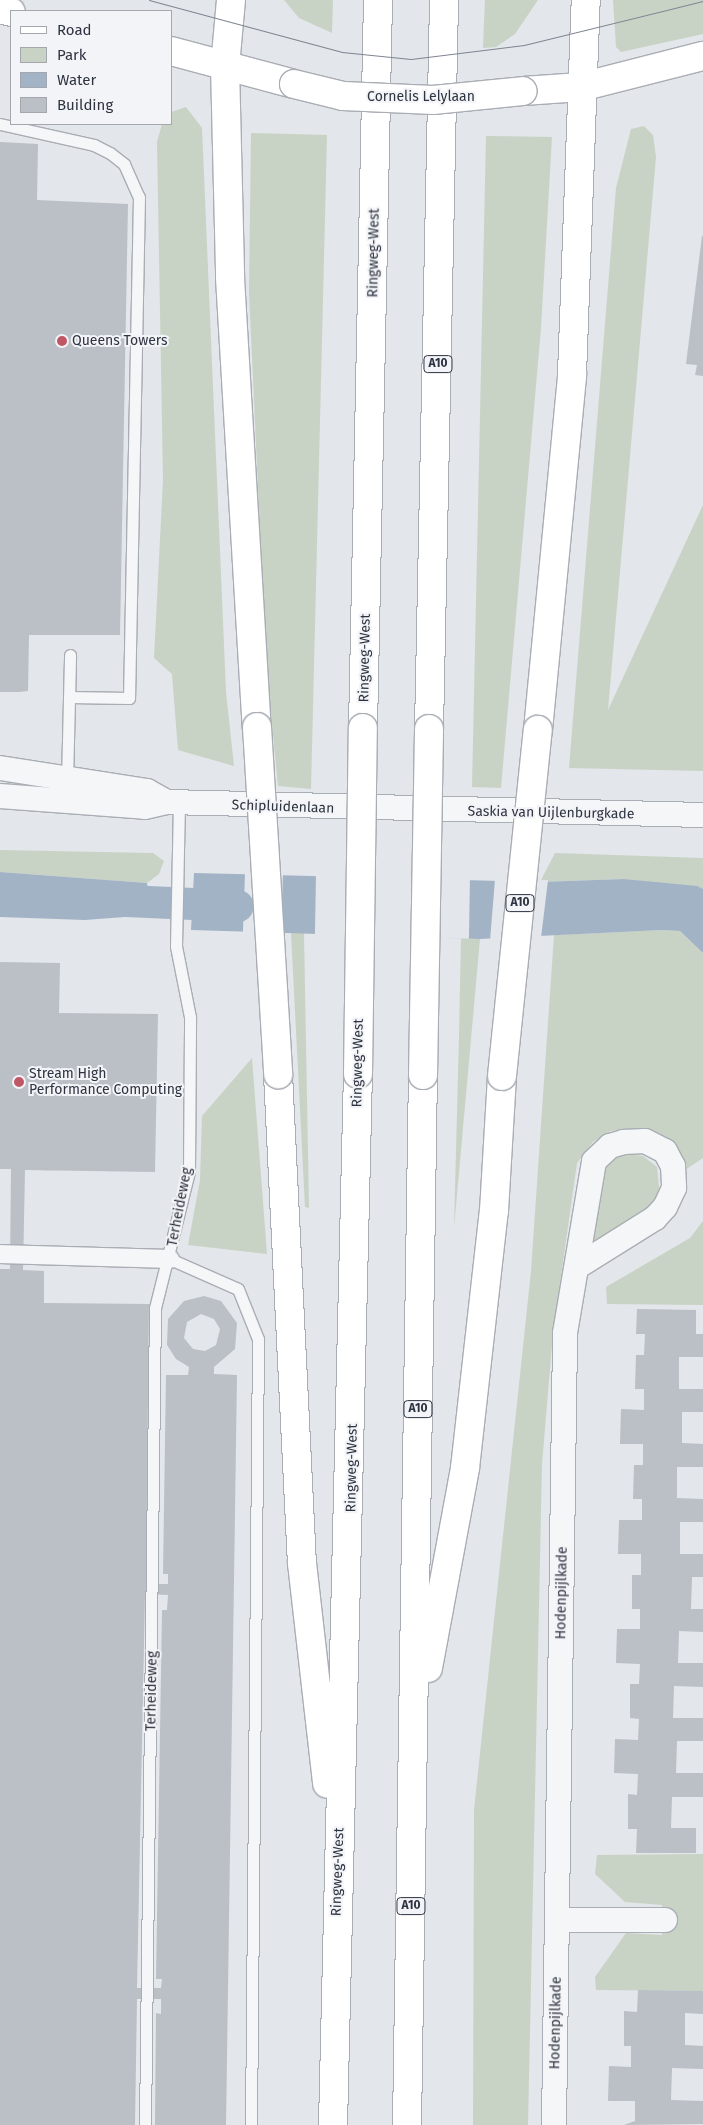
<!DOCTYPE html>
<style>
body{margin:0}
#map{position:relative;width:703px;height:2125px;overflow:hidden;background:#e3e6ea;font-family:"Fira Sans",sans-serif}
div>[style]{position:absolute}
.green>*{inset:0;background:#c8d3c5}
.water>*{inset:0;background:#a2b3c6}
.pier>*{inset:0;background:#e3e6ea;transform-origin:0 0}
.canal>*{height:32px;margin:-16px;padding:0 16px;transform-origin:16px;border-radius:16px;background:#a2b3c6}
.building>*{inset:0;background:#bbbfc6}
.roads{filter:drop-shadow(1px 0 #a9adb4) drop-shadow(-1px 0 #a9adb4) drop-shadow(0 1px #a9adb4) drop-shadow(0 -1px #a9adb4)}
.service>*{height:11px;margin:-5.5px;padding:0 5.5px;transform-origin:5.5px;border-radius:5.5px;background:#f5f6f8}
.pedestrian>*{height:18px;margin:-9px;padding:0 9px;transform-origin:9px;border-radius:9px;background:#f5f6f8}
.minor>*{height:24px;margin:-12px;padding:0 12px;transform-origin:12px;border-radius:12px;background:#f5f6f8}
.secondary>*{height:28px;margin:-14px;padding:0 14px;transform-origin:14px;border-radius:14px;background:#fff}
.motorway>*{height:28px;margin:-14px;padding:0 14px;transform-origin:14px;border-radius:14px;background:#fff}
.tram>*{height:1px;margin:-0.5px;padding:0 0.5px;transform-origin:0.5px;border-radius:0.5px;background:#7e8592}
.bridges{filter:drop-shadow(1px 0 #a9adb4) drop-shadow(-1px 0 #a9adb4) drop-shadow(0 1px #a9adb4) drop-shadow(0 -1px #a9adb4)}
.secondary-bridge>*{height:28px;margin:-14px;padding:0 14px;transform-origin:14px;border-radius:14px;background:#fff}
.motorway-bridge>*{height:28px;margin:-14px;padding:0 14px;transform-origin:14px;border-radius:14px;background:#fff}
.dots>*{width:14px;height:14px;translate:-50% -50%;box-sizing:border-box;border:2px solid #f3f4f7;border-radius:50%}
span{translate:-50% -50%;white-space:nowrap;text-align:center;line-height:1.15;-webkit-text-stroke:4px #f3f4f7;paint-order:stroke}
.shield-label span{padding:1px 4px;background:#f3f4f7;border:1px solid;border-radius:4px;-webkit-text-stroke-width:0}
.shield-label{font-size:12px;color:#2d3340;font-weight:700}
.street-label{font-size:14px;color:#2d3340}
.poi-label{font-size:14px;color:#2d3340}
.left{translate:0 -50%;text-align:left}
.legend{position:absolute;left:10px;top:10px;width:162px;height:115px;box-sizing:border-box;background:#f3f4f7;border:1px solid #a4a7ae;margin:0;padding:6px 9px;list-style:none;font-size:15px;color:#2d3340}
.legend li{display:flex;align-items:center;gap:10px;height:25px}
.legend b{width:25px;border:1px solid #a4a7ae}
</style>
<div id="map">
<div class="green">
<div style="clip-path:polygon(284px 0,333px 0,332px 33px,299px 18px)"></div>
<div style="clip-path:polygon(485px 0,538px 0,515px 34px,496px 47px,483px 48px)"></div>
<div style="clip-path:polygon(613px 0,703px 0,703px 34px,621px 52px,616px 47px)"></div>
<div style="clip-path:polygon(186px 107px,202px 128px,226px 692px,234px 766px,178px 750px,172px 674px,154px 658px,163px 480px,157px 142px,162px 124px,171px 124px,171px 112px)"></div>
<div style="clip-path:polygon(644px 126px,653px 135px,656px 157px,608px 710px,703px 505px,703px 771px,569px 768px,616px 188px,631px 129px)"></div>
<div style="clip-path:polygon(251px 133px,327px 135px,311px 789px,278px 786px,266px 663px,249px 292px)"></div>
<div style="clip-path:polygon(486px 136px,552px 137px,541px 328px,501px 788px,472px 787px)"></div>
<div style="clip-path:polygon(0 850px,153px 853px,164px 861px,159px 874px,147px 883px,0 872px)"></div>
<div style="clip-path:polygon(555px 853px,703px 858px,703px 889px,624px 879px,540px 882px)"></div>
<div style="clip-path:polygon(662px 930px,680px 931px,703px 953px,703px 1158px,685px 1170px,658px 1137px,639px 1128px,611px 1131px,593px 1142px,577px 1163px,553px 1333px,542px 1464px,528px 2125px,473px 2125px,474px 1810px,531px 1271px,554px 935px)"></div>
<div style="clip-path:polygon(291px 933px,304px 933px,309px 1208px,305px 1207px)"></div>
<div style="clip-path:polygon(461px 938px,480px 939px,454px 1228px,459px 1036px)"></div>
<div style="clip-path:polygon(252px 1058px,267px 1254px,188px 1245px,200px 1180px,202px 1116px)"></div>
<div style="clip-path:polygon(619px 1153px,643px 1156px,657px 1167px,660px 1197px,650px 1211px,598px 1242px,592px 1241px,601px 1169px)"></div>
<div style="clip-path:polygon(703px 1221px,703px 1305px,607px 1304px,606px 1287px,690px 1238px)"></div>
<div style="clip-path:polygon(703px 1854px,703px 1991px,596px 1990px,595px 1977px,626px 1933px,662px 1935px,662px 1905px,625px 1902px,595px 1874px,597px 1855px)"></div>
</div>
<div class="water">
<div style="clip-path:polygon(0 872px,147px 883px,151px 915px,85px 920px,0 917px)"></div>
<div style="clip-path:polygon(194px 873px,540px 882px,624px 879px,697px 886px,703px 889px,703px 953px,680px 931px,662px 930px,480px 939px,191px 930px)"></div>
</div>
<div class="pier">
<div style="left:245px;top:873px;width:38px;height:61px;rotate:2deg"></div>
<div style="left:316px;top:875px;width:154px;height:61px;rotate:1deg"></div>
<div style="clip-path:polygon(495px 879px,548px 880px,541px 938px,490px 941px)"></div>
</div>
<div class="canal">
<div style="left:104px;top:900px;width:134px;rotate:2.6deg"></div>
</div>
<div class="building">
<div style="clip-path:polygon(0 142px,38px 144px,37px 200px,128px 204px,120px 635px,29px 635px,28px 691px,19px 692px,0 692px)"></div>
<div style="clip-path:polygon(702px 236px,703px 236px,703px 376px,695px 375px,697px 365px,686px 364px)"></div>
<div style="clip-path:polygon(evenodd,0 962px,60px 963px,59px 1013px,158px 1014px,155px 1172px,25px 1170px,23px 1270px,44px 1271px,44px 1303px,149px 1304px,146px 1584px,168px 1584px,168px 1574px,163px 1574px,166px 1375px,188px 1375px,189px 1367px,176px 1359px,167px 1345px,168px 1319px,184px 1301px,204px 1296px,221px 1301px,237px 1323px,235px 1349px,214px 1367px,214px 1374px,237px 1375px,226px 2125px,155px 2125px,156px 2013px,161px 2014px,161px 1999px,137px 1999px,135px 2125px,0 2125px,0 1269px,10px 1269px,11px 1169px,0 1169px,0 962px,201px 1314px,214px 1319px,220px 1329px,216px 1345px,205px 1351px,193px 1349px,184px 1338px,187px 1322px,201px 1314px,0 962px,145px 1594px,168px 1595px,167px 1610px,162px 1610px,156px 1979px,162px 1979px,161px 1988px,137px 1988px,145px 1594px)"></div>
<div style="clip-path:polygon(637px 1309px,696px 1310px,696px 1334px,703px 1334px,703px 1357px,679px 1357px,679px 1389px,703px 1389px,703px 1412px,682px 1412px,682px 1443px,703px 1444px,703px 1467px,677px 1467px,677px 1498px,703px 1499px,703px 1522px,680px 1522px,680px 1554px,703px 1554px,703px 1577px,692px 1577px,691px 1609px,703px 1609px,703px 1632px,679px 1631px,678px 1663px,703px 1663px,703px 1687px,674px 1686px,673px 1718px,703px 1718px,703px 1741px,677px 1741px,676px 1773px,703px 1773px,703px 1797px,672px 1797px,671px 1828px,696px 1828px,696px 1853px,636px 1853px,637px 1829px,628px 1829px,628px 1794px,637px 1795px,638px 1774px,614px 1773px,615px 1739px,638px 1740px,639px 1719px,630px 1718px,630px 1684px,639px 1684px,640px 1664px,616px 1663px,617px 1629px,640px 1629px,640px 1609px,632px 1609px,632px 1575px,641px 1575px,641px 1554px,618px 1554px,619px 1520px,642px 1520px,642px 1499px,633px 1499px,634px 1465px,643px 1465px,643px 1444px,620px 1444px,621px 1409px,644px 1410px,644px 1389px,635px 1389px,636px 1355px,644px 1355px,645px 1334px,636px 1334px)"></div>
<div style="clip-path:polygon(638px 1990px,703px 1991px,703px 2014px,685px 2013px,685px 2045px,703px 2046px,703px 2069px,672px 2068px,671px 2100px,703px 2101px,703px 2124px,624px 2125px,635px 2121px,635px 2101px,608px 2101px,609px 2066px,631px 2067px,631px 2046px,624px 2046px,624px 2011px,637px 2012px)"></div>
</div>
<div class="roads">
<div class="service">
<div style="left:0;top:124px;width:96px;rotate:12.6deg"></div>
<div style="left:94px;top:145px;width:18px;rotate:27deg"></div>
<div style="left:110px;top:153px;width:18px;rotate:38deg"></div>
<div style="left:124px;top:164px;width:36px;rotate:66deg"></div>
<div style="left:139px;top:197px;width:501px;rotate:91.14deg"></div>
<div style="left:129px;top:698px;width:60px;rotate:-179deg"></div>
<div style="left:67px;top:781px;width:126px;rotate:-88.6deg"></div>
<div style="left:170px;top:1259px;width:74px;rotate:23.8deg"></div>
<div style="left:238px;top:1289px;width:54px;rotate:68.2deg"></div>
<div style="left:258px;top:1339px;width:786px;rotate:90.51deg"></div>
<div style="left:145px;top:2125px;width:817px;rotate:-89.3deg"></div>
<div style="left:155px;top:1308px;width:140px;rotate:-76deg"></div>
<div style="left:189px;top:1172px;width:155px;rotate:-89.6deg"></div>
<div style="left:190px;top:1017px;width:72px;rotate:-101.2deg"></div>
<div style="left:176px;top:946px;width:143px;rotate:-88.8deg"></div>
</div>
<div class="pedestrian">
<div style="left:0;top:1254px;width:170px;rotate:1.7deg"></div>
</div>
<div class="minor">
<div style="left:0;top:768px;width:149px;rotate:8.9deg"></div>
<div style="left:147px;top:791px;width:23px;rotate:29deg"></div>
<div style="left:0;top:796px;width:145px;rotate:4.3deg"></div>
<div style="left:145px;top:807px;width:23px;rotate:-13deg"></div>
<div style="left:167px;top:802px;width:536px;rotate:1.39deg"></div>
<div style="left:557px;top:1920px;width:108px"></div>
<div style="left:554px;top:2125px;width:792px;rotate:-89.2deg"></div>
<div style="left:565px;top:1333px;width:174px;rotate:-80.4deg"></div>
<div style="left:594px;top:1161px;width:22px;rotate:-43deg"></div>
<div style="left:610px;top:1146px;width:15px;rotate:-16deg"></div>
<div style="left:624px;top:1142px;width:21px;rotate:-3deg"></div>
<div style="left:645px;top:1141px;width:22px;rotate:27deg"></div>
<div style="left:665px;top:1151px;width:17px;rotate:62deg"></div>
<div style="left:673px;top:1166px;width:22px;rotate:87deg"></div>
<div style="left:674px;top:1188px;width:21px;rotate:115deg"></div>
<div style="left:665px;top:1207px;width:15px;rotate:132deg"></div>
<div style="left:655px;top:1218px;width:92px;rotate:147.9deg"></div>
</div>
<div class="secondary">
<div style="left:0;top:9px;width:11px;rotate:15deg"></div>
<div style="left:171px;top:51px;width:127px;rotate:15deg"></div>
<div style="left:523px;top:91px;width:58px;rotate:-3.9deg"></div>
<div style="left:581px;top:87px;width:126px;rotate:-14.3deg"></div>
</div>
<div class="motorway">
<div style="left:231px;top:0;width:66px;rotate:95.2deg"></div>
<div style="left:225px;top:66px;width:212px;rotate:88.6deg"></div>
<div style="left:230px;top:278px;width:450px;rotate:86.6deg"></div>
<div style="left:363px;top:728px;width:728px;rotate:-88.82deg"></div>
<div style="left:429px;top:729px;width:729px;rotate:-88.82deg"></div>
<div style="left:538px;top:730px;width:357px;rotate:-84.5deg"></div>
<div style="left:572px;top:375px;width:375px;rotate:-87.9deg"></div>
<div style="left:278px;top:1074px;width:490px;rotate:87.2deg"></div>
<div style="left:302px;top:1563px;width:222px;rotate:83.5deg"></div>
<div style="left:428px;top:1668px;width:203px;rotate:-79.5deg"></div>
<div style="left:465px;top:1468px;width:259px;rotate:-83.6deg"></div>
<div style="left:494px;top:1211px;width:135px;rotate:-86.6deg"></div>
<div style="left:333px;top:2125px;width:1051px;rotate:-88.64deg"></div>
<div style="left:407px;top:2125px;width:1050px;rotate:-89.13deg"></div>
</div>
</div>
<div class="tram">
<div style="left:149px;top:0;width:200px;rotate:15.1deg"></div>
<div style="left:342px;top:52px;width:69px;rotate:5.8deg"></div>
<div style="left:411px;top:59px;width:114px;rotate:-7.1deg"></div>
<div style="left:524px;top:45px;width:184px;rotate:-13.8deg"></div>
</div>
<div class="bridges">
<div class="secondary-bridge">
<div style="left:294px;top:84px;width:50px;rotate:13.8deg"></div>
<div style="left:343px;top:96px;width:90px;rotate:2.5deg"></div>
<div style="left:433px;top:100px;width:90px;rotate:-5.7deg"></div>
</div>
<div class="motorway-bridge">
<div style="left:257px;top:727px;width:348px;rotate:86.5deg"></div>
<div style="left:358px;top:1074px;width:346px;rotate:-89.2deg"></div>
<div style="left:423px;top:1075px;width:346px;rotate:-89deg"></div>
<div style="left:502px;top:1076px;width:348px;rotate:-84.1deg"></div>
</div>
</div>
<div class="dots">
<div style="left:62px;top:341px;background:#c05765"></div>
<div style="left:19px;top:1082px;background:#c05765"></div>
</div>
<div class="shield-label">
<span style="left:438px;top:364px">A10</span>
<span style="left:520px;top:903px">A10</span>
<span style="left:418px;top:1409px">A10</span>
<span style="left:411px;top:1906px">A10</span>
</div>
<div class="street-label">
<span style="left:421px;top:97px">Cornelis Lelylaan</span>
<span style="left:374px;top:253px;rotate:-89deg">Ringweg-West</span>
<span style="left:365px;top:658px;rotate:-89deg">Ringweg-West</span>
<span style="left:283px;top:807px;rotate:2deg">Schipluidenlaan</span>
<span style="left:551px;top:813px;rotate:1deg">Saskia van Uijlenburgkade</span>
<span style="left:358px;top:1063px;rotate:-89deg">Ringweg-West</span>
<span style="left:180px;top:1207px;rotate:-79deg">Terheideweg</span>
<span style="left:352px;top:1468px;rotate:-89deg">Ringweg-West</span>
<span style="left:562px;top:1593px;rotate:-89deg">Hodenpijlkade</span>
<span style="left:152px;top:1691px;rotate:-89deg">Terheideweg</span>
<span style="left:338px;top:1872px;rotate:-88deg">Ringweg-West</span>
<span style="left:556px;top:2023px;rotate:-89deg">Hodenpijlkade</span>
</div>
<div class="poi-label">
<span class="left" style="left:72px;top:341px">Queens Towers</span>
<span class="left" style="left:29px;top:1082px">Stream High<br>Performance Computing</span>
</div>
<ul class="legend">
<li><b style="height:6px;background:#fff"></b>Road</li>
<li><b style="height:14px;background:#c8d3c5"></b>Park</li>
<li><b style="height:14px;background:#a2b3c6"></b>Water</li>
<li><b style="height:14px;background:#bbbfc6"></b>Building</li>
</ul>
</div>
